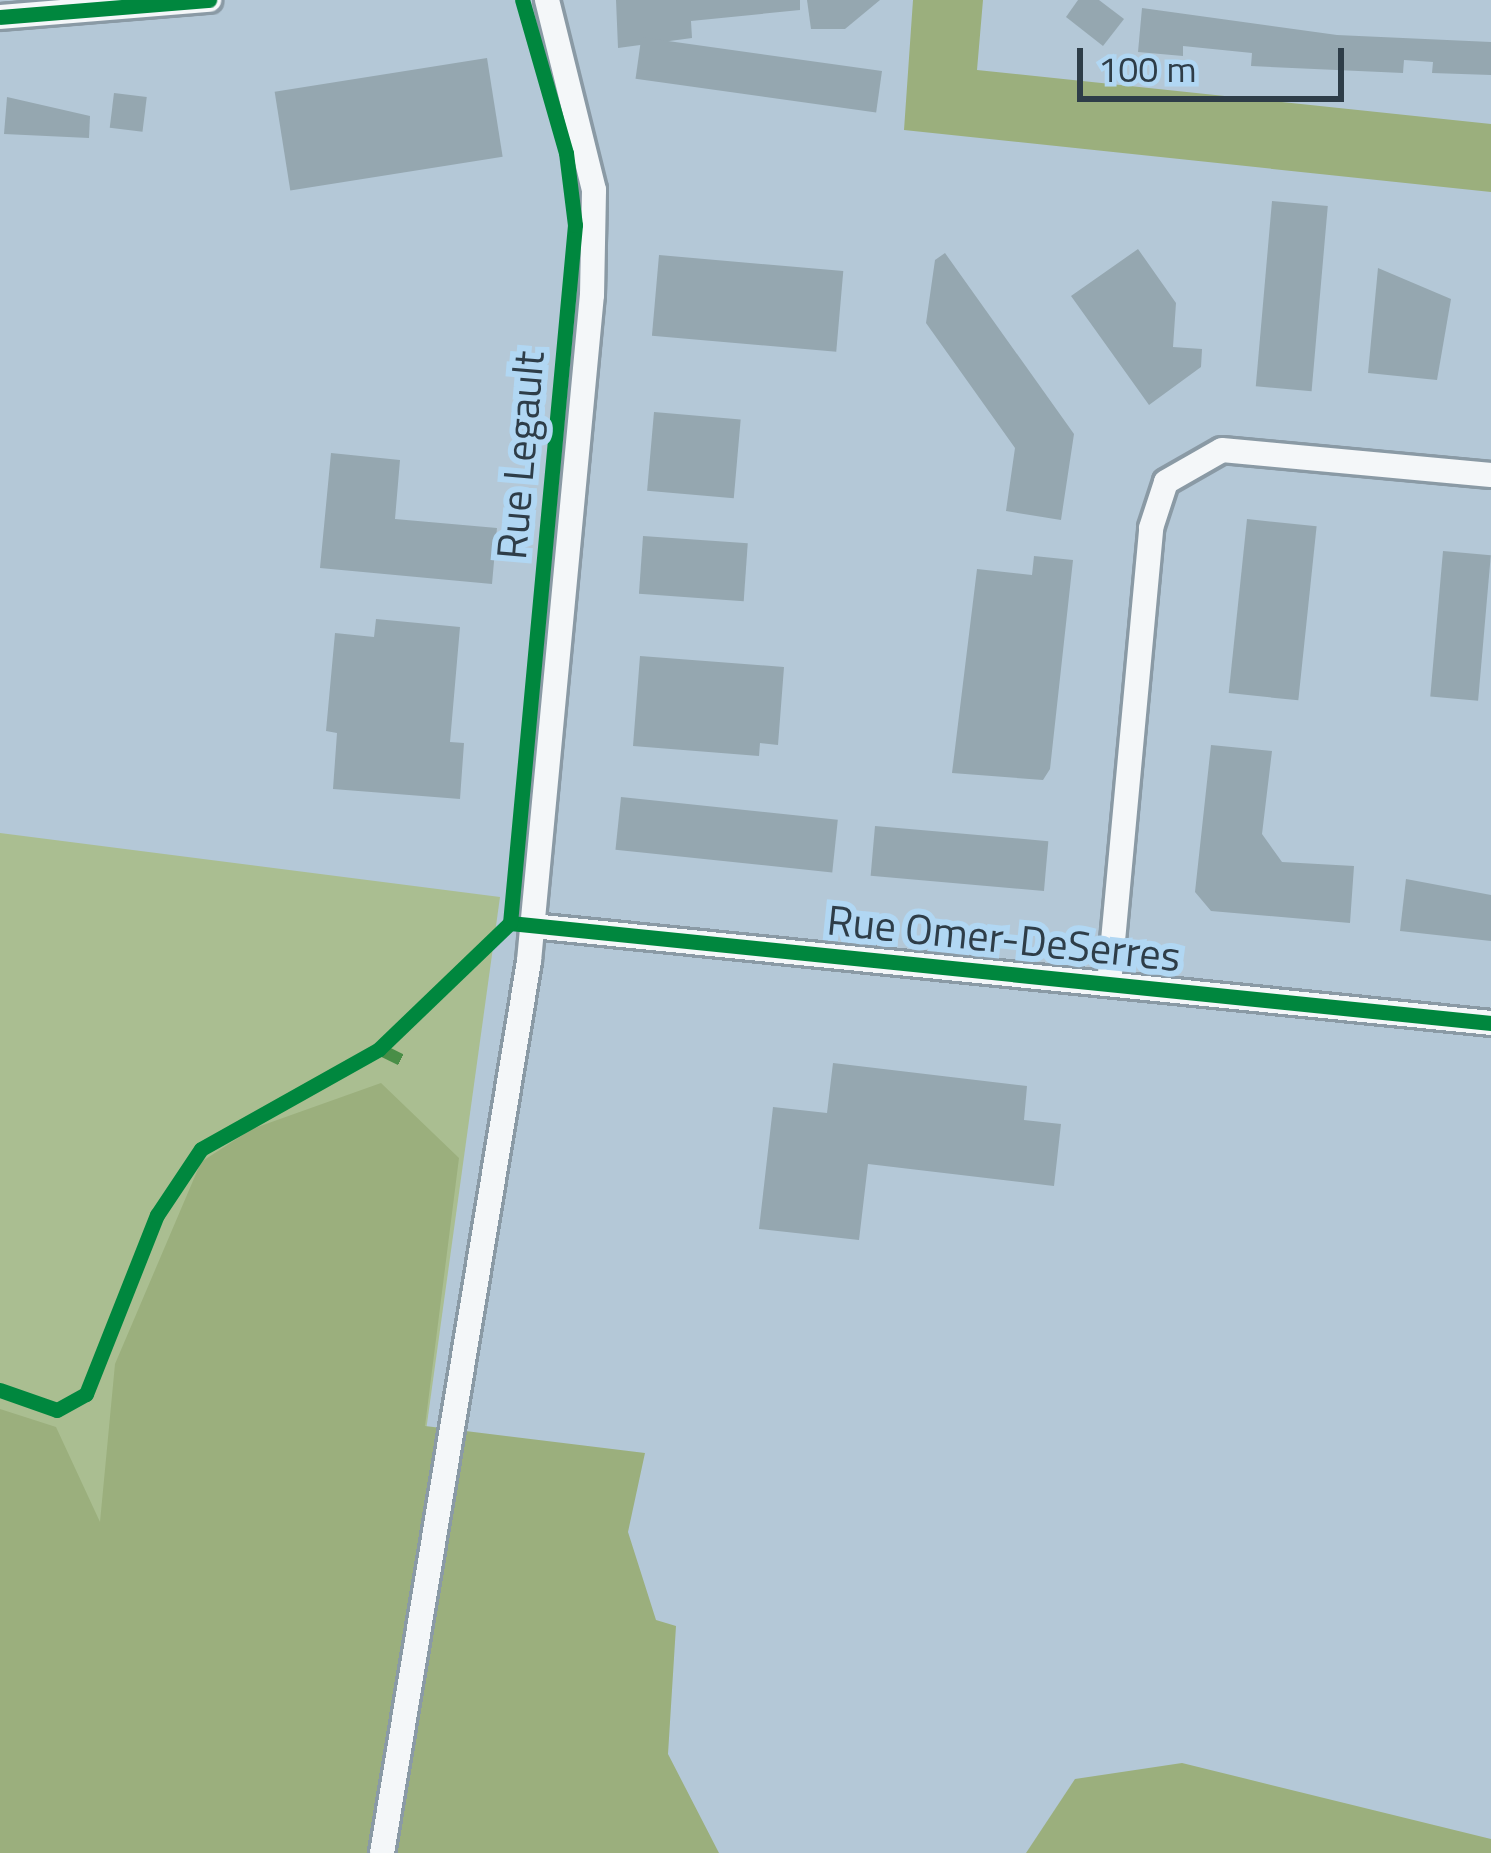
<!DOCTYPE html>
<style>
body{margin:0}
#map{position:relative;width:1491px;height:1853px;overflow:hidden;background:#b4c8d7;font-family:"Titillium Web",sans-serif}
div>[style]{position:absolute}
.green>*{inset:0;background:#aabe91}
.forest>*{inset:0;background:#9baf7d}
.building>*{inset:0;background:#95a7b0;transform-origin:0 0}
.roads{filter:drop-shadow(3px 0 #8a9aa5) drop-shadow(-3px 0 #8a9aa5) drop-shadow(0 3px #8a9aa5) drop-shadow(0 -3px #8a9aa5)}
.minor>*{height:24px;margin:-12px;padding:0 12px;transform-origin:12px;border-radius:12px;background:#f4f7f9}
.quiet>*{height:12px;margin-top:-6px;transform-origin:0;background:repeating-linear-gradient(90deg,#498e47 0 24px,transparent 0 36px)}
.cycleway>*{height:15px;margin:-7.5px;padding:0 7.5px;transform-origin:7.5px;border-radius:7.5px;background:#00873e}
span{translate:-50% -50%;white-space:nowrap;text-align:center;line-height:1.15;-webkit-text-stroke:12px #b1d7f3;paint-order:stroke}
.street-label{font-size:42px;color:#2e3d48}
.scale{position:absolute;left:1077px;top:48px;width:267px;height:54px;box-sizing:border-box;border:6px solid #2e3d48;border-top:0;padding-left:15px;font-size:36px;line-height:42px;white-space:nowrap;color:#2e3d48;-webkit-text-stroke:9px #b1d7f3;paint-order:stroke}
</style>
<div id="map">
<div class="green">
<div style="clip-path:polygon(0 833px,500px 897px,416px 1503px,0 1853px)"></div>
</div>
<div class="forest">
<div style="clip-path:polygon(913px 0,983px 0,977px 70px,1491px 124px,1491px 192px,904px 130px)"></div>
<div style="clip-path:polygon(381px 1083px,459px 1158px,425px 1426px,645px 1453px,628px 1532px,656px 1620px,676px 1626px,668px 1754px,719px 1853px,0 1853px,0 1409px,56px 1427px,100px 1522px,115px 1364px,201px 1162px,252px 1129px)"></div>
<div style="clip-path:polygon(1182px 1763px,1491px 1839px,1491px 1853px,1026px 1853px,1075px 1779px)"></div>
</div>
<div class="building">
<div style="clip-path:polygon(616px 0,800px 0,800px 10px,691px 21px,692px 38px,618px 48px)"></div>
<div style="clip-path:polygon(807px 0,880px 0,845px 29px,811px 29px)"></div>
<div style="clip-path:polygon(1078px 0,1099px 0,1124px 19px,1103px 46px,1066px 17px)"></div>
<div style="clip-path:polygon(1142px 8px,1337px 35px,1491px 42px,1491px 75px,1432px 73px,1433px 62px,1404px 60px,1403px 73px,1251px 66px,1252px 53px,1183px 46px,1183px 56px,1138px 52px)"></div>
<div style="left:487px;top:58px;width:100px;height:215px;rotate:81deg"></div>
<div style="left:882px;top:71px;width:42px;height:243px;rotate:98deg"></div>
<div style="left:114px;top:93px;width:33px;height:35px;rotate:7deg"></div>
<div style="clip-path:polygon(7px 97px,90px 116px,89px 138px,4px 134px)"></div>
<div style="left:1272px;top:201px;width:56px;height:186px;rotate:5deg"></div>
<div style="clip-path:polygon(1138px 249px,1176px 303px,1173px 347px,1202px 349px,1201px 367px,1149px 405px,1071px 296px)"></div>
<div style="clip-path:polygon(945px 253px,1074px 434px,1061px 520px,1006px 511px,1015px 448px,926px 323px,935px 260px)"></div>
<div style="left:659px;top:255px;width:185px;height:81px;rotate:5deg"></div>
<div style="clip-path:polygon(1378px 268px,1451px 299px,1437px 380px,1368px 373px)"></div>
<div style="left:654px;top:412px;width:87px;height:79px;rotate:5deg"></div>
<div style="clip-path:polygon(331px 453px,400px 460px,395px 519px,497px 528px,492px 584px,320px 568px)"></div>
<div style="left:1247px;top:519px;width:70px;height:175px;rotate:6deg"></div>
<div style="left:643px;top:536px;width:105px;height:58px;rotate:4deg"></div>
<div style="left:1443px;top:551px;width:48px;height:146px;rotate:5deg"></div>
<div style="clip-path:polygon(1034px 556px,1073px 560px,1050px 769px,1043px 780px,952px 773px,977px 569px,1032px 575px)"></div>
<div style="clip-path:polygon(376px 619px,460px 627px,450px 742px,464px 743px,460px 799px,333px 789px,337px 733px,326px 731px,335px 633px,374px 637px)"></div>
<div style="clip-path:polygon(640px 656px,784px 667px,778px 745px,760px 743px,759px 756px,633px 746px)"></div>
<div style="clip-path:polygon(1211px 745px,1272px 751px,1262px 834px,1282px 862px,1354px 866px,1350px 923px,1211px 911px,1195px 892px)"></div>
<div style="left:621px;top:797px;width:218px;height:53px;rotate:6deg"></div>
<div style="left:875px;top:826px;width:174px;height:50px;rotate:5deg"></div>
<div style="clip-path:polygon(1406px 879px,1491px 895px,1491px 941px,1400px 931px)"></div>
<div style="clip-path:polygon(833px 1063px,1027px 1086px,1024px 1120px,1061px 1124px,1054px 1186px,868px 1164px,859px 1240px,759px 1229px,773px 1107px,827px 1113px)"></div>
</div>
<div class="roads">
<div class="minor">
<div style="left:0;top:17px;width:210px;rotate:-4.7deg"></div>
<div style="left:533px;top:926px;width:963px;rotate:5.78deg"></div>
<div style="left:1109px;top:984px;width:458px;rotate:-84.7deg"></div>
<div style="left:1151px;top:528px;width:48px;rotate:-71.9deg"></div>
<div style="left:1166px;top:482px;width:64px;rotate:-29.7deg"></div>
<div style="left:1222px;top:450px;width:270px;rotate:5.3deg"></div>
<div style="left:382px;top:1853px;width:904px;rotate:-80.64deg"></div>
<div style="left:529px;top:961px;width:669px;rotate:-84.6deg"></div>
<div style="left:592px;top:295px;width:105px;rotate:-88.9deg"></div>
<div style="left:594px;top:190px;width:196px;rotate:-103.9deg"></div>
</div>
</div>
<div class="quiet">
<div style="left:379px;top:1049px;width:32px;rotate:26deg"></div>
</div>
<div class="cycleway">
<div style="left:0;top:17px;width:210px;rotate:-4.7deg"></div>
<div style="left:510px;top:923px;width:986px;rotate:5.82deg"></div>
<div style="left:0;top:1390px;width:60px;rotate:19.3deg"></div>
<div style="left:57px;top:1410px;width:33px;rotate:-29deg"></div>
<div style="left:86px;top:1394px;width:193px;rotate:-68.4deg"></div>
<div style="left:157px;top:1215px;width:79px;rotate:-56.3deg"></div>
<div style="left:201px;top:1149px;width:204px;rotate:-29.3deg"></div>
<div style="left:379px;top:1049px;width:182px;rotate:-43.9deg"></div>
<div style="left:510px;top:923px;width:701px;rotate:-84.68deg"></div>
<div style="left:575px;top:225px;width:73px;rotate:-97.1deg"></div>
<div style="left:566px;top:153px;width:159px;rotate:-106deg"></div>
</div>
<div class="street-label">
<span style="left:519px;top:455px;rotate:-85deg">Rue Legault</span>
<span style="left:1004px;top:937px;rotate:6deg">Rue Omer-DeSerres</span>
</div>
<div class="scale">100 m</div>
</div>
